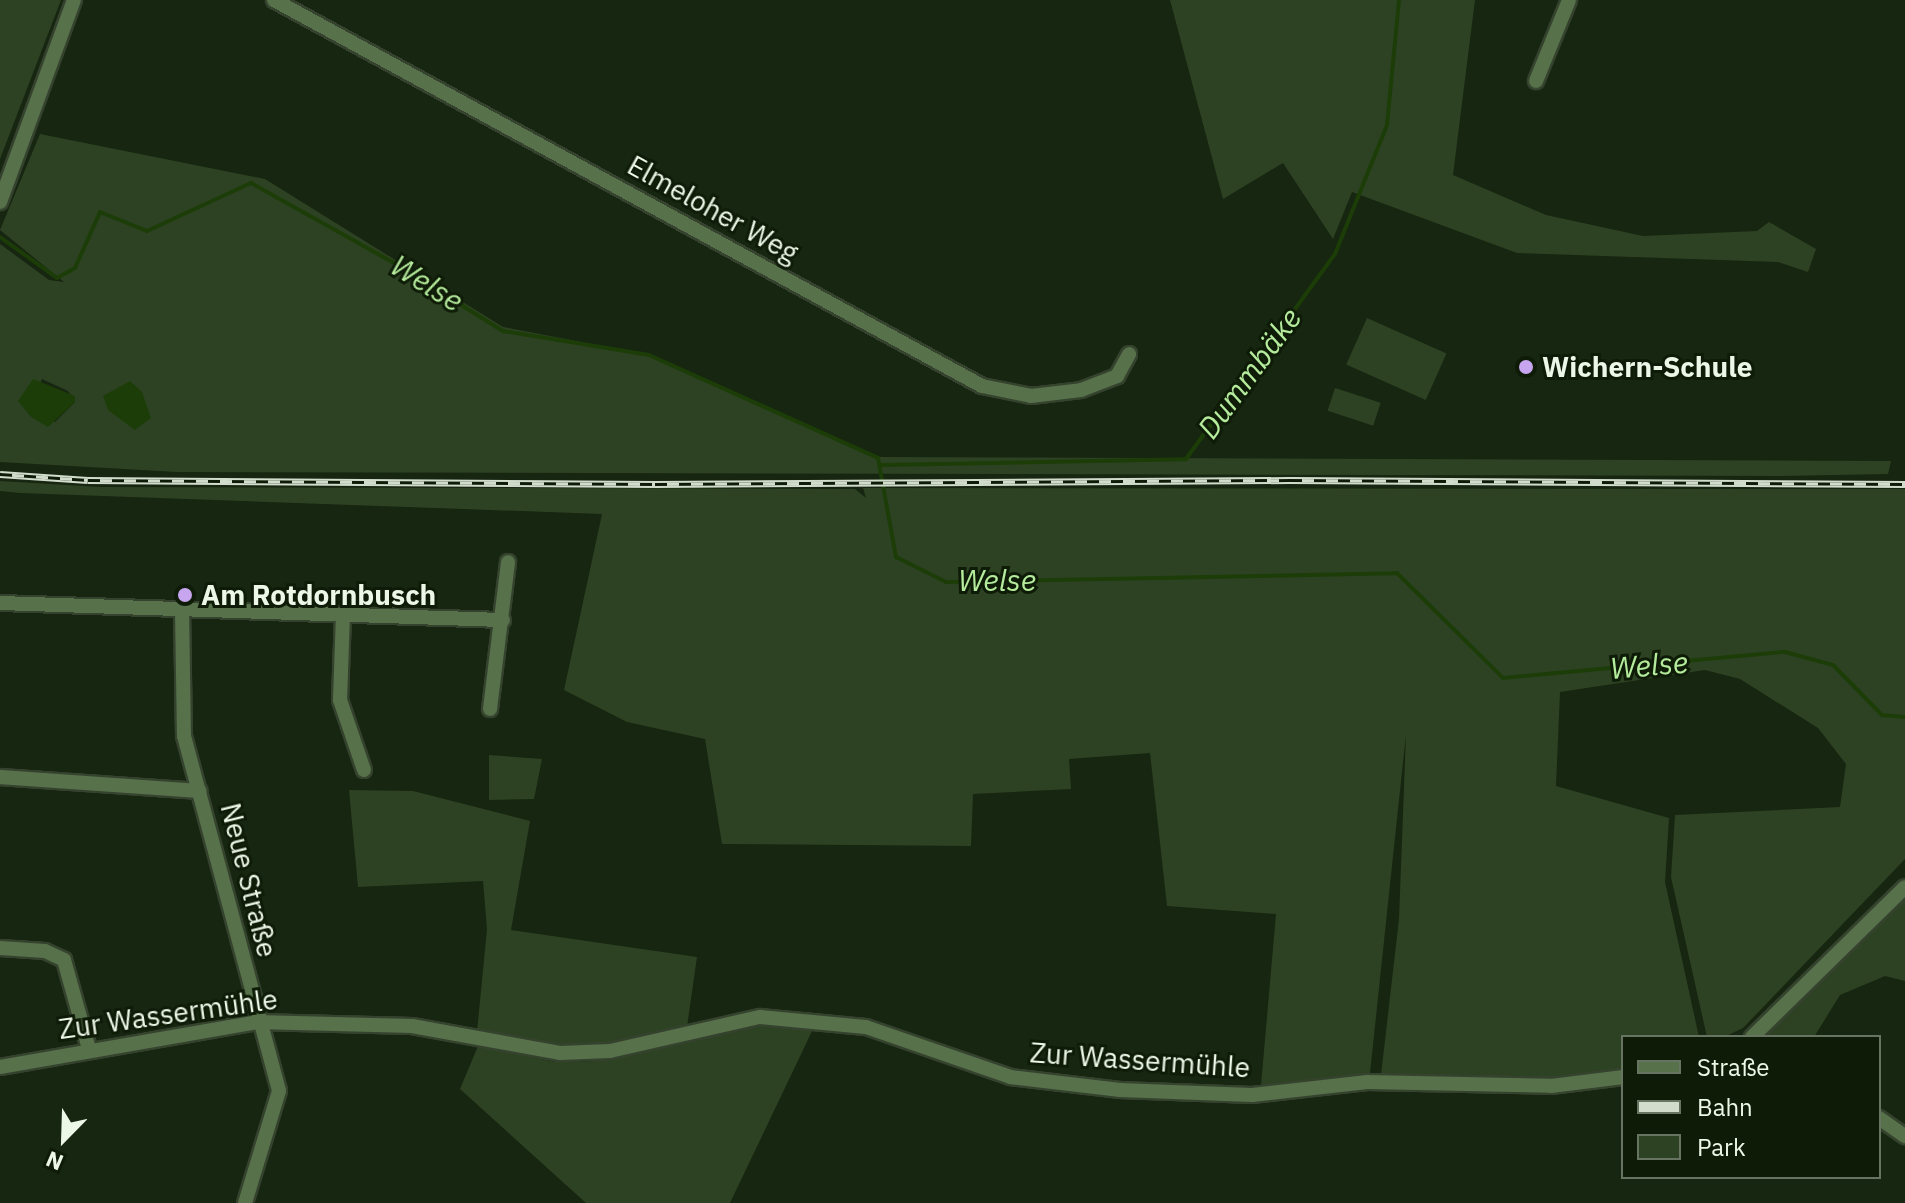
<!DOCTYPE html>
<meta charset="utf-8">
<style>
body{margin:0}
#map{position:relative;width:1905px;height:1203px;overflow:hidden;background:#172610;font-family:"IBM Plex Sans",sans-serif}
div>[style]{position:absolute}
.green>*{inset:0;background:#2d4223;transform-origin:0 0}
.water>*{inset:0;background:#1c3d08}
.stream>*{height:4px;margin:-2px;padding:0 2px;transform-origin:2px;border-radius:2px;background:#1c3d08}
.roads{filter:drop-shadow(2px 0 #35432e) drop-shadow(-2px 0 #35432e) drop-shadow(0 2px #35432e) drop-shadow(0 -2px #35432e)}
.minor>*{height:14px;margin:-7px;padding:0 7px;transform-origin:7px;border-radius:7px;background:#57714b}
.rail>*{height:7px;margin-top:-3.5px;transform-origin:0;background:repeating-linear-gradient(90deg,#0e1c07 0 12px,#d1dccc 0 24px);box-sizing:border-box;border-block:2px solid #d1dccc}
.dots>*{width:22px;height:22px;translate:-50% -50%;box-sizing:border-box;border:4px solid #0e1c07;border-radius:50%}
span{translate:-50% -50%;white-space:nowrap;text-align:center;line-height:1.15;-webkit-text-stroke:6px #0e1c07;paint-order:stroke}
.street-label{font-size:28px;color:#edf7e8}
.poi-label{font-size:28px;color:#edf7e8;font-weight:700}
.left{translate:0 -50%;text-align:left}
.water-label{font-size:30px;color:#b5eb9c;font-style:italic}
.legend{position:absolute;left:1621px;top:1035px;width:260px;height:144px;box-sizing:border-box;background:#0e1c07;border:2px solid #677461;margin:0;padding:10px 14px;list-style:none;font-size:24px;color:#edf7e8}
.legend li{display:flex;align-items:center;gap:16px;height:40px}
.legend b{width:40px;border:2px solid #677461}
.north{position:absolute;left:24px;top:1099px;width:80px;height:80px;-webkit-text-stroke:6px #0e1c07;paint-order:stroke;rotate:203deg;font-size:22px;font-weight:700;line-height:32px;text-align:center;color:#edf7e8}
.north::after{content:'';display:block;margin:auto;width:28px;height:36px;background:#edf7e8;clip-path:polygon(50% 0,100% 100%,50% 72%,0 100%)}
</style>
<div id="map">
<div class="green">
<div style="clip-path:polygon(0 0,61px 0,0 159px)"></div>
<div style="clip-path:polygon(1170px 0,1475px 0,1453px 175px,1546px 215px,1643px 236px,1757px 231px,1769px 222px,1816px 249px,1808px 272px,1778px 262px,1517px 253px,1352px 192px,1333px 239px,1283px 163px,1223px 199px)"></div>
<div style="clip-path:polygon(evenodd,40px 134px,265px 179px,503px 327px,650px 355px,880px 457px,1891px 461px,1888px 474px,1782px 476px,177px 472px,0 462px,0 244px,49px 280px,64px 282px,0 230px,40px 134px,42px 379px,68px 391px,75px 402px,55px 422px,28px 412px,42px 379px)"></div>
<div style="left:1367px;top:318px;width:87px;height:51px;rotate:24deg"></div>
<div style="left:1335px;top:388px;width:48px;height:24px;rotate:18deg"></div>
<div style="clip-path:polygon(0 481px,100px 487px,855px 489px,866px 498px,863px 488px,1905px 489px,1905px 859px,1743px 1028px,1724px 1037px,1707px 1037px,1671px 877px,1675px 815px,1840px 807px,1846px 764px,1818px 728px,1740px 679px,1705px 670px,1560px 692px,1556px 786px,1669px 818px,1665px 882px,1699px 1037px,1623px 1037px,1623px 1071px,1543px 1082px,1381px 1075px,1399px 919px,1406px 734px,1370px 1073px,1261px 1085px,1276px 914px,1167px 906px,1150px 753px,1069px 759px,1071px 789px,973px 794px,971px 846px,722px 844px,705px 739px,627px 722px,564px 690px,602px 514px,20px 493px,0 491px)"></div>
<div style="clip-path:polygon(489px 755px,542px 759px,534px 799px,489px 800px)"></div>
<div style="clip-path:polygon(349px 790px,413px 791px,530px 821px,511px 930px,697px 957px,687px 1027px,611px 1044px,563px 1048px,477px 1032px,487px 929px,483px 881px,358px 887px)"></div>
<div style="clip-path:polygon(1905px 890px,1905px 981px,1885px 976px,1840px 995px,1814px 1037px,1765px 1037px)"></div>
<div style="clip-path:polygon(760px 1026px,814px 1027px,730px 1203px,586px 1203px,460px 1089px,478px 1046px,556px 1062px,595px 1061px)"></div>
</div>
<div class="water">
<div style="clip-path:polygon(33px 379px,75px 396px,75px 402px,48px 427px,31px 417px,18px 401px)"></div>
<div style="clip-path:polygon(130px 381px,142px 392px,151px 418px,135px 430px,108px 410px,103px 396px)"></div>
</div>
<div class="stream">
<div style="left:0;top:237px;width:70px;rotate:35.7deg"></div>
<div style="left:57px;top:278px;width:21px;rotate:-29deg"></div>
<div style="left:75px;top:268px;width:61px;rotate:-65.9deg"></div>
<div style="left:100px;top:212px;width:51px;rotate:22deg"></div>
<div style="left:147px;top:231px;width:115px;rotate:-24.8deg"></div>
<div style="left:251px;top:183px;width:166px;rotate:29.2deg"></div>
<div style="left:396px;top:264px;width:126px;rotate:32.1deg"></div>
<div style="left:503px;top:331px;width:148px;rotate:9.3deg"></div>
<div style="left:649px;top:355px;width:251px;rotate:24.2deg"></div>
<div style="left:878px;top:458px;width:101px;rotate:79.7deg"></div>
<div style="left:896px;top:557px;width:56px;rotate:26.6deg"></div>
<div style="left:946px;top:582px;width:451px;rotate:-1.1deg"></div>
<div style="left:1397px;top:573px;width:149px;rotate:44.7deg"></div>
<div style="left:1503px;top:678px;width:283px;rotate:-5.3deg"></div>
<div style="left:1785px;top:652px;width:50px;rotate:15.2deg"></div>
<div style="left:1833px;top:665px;width:70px;rotate:45.6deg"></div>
<div style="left:1882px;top:715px;width:23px;rotate:5deg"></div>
<div style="left:882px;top:465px;width:304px;rotate:-1.1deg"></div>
<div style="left:1186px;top:459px;width:253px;rotate:-54deg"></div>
<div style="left:1335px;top:254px;width:139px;rotate:-68deg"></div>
<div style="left:1387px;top:125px;width:126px;rotate:-84.5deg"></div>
</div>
<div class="roads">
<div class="minor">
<div style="left:274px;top:0;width:806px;rotate:28.6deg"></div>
<div style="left:982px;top:386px;width:50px;rotate:11.5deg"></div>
<div style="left:1031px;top:396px;width:50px;rotate:-6.8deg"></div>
<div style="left:1081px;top:390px;width:39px;rotate:-21deg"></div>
<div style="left:1117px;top:376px;width:25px;rotate:-61deg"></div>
<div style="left:1536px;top:81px;width:87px;rotate:-67.8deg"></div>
<div style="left:0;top:202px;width:215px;rotate:-69.9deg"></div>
<div style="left:0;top:603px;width:503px;rotate:1.94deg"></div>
<div style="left:182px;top:610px;width:126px;rotate:89.1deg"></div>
<div style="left:184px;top:736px;width:367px;rotate:75deg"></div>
<div style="left:279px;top:1091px;width:117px;rotate:106.9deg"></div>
<div style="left:343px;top:614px;width:86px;rotate:92deg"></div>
<div style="left:340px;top:700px;width:74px;rotate:71.1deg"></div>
<div style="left:490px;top:709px;width:148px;rotate:-83deg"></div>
<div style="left:0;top:777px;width:200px;rotate:4deg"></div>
<div style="left:0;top:948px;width:45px;rotate:3.8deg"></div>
<div style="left:45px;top:951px;width:21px;rotate:25deg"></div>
<div style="left:64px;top:960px;width:92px;rotate:74.3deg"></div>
<div style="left:1752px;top:1037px;width:214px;rotate:-44.4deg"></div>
<div style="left:0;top:1067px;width:261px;rotate:-9.9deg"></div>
<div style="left:257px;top:1022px;width:155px;rotate:1.5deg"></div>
<div style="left:412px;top:1026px;width:150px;rotate:10.3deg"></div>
<div style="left:560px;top:1053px;width:50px;rotate:-2.3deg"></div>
<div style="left:610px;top:1051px;width:154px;rotate:-12.8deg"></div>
<div style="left:760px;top:1017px;width:106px;rotate:5.4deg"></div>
<div style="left:866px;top:1027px;width:152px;rotate:19.1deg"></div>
<div style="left:1010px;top:1077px;width:111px;rotate:6.7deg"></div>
<div style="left:1120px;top:1090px;width:132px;rotate:2.2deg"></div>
<div style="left:1252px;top:1095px;width:116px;rotate:-6.4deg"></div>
<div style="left:1367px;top:1082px;width:184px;rotate:1.2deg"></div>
<div style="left:1551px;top:1086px;width:73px;rotate:-7.1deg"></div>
<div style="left:1879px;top:1118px;width:32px;rotate:35deg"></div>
</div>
</div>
<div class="rail">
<div style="left:0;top:474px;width:88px;rotate:3.9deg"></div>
<div style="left:88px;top:480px;width:567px;rotate:0.4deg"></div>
<div style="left:655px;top:484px;width:635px;rotate:-0.36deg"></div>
<div style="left:1290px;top:480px;width:615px;rotate:0.37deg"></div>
</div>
<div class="dots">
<div style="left:1526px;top:367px;background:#c7a6ef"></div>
<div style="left:185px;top:595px;background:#c7a6ef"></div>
</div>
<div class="street-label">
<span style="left:713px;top:209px;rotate:29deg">Elmeloher Weg</span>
<span style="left:249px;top:880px;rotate:76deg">Neue Straße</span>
<span style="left:168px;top:1014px;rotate:-8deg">Zur Wassermühle</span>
<span style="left:1140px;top:1060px;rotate:4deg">Zur Wassermühle</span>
</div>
<div class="poi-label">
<span class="left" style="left:1542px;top:367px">Wichern-Schule</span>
<span class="left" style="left:201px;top:595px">Am Rotdornbusch</span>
</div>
<div class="water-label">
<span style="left:427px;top:283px;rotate:32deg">Welse</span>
<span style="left:1249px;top:373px;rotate:-54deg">Dummbäke</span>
<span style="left:997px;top:580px">Welse</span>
<span style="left:1649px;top:665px;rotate:-5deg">Welse</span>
</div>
<ul class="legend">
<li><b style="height:10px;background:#57714b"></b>Straße</li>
<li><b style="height:10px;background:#d1dccc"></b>Bahn</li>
<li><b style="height:22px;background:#2d4223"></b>Park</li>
</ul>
<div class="north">N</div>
</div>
